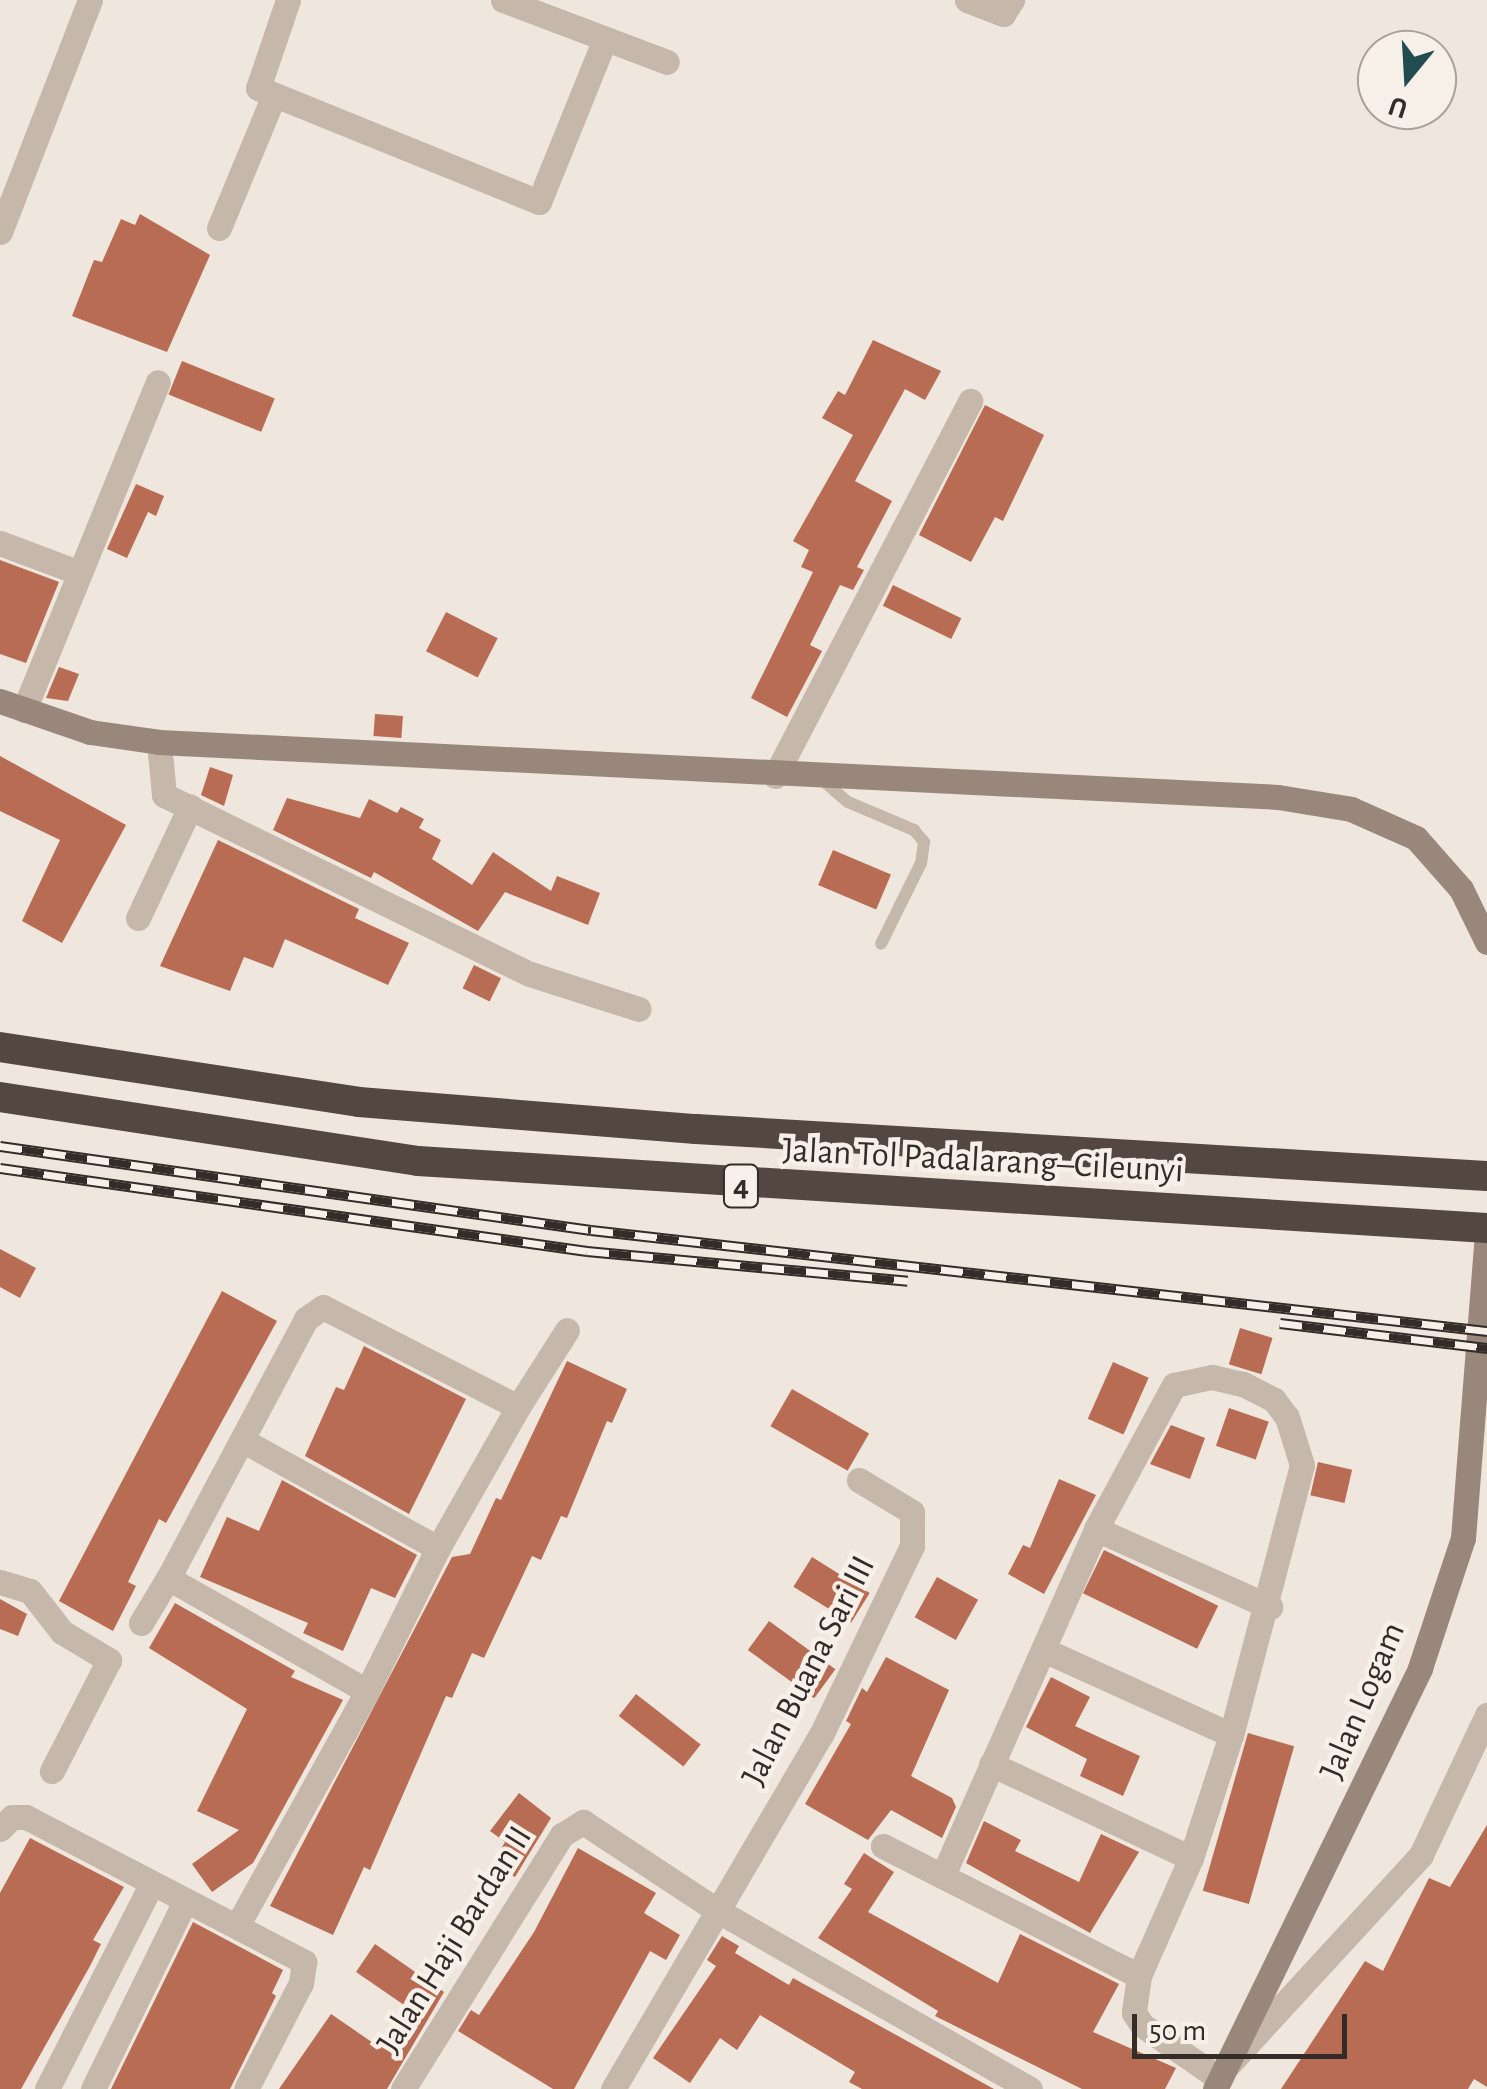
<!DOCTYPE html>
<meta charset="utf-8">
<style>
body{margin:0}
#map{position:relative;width:1487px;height:2089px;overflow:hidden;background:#efe6dd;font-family:"Alegreya Sans",sans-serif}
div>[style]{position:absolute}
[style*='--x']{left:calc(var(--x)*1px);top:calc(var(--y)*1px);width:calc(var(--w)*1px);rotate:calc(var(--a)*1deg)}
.building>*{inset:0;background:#b76c53;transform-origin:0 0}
.lane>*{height:12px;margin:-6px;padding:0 6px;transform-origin:6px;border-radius:6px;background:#c5b7aa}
.street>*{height:25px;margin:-12.5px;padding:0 12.5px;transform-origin:12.5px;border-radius:12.5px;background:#c5b7aa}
.secondary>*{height:25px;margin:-12.5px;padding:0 12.5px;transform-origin:12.5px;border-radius:12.5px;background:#99877c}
.highway>*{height:30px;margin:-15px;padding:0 15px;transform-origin:15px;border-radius:15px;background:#544741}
.rail>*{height:11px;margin-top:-5.5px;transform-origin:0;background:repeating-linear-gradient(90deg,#f7f0e8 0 22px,#342c29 0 44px);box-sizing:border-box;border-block:2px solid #342c29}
span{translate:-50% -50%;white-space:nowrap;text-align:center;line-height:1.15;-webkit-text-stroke:9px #f7f0e8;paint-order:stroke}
.shield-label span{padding:2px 8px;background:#f7f0e8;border:2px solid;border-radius:8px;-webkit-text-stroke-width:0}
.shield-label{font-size:32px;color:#342c29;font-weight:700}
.street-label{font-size:35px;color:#342c29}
.north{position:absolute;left:1357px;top:30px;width:100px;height:100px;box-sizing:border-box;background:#f7f0e8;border:2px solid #a9a29c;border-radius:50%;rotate:198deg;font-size:28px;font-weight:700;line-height:40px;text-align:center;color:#342c29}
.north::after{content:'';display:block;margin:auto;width:35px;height:45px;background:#234c50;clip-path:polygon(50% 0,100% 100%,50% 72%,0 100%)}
.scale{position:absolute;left:1132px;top:2014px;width:215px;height:45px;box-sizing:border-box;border:5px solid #342c29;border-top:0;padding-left:12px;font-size:30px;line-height:35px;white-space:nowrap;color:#342c29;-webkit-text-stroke:8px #f7f0e8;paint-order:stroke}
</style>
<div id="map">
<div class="building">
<div style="clip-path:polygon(140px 214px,210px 255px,167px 352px,72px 316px,94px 260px,102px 262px,121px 219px,135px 225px)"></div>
<div style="clip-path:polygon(873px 340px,941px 371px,925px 400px,905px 389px,855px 481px,892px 501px,857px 567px,864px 570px,853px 590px,840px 585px,810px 645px,822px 651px,787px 717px,751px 698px,813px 572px,801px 567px,809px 550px,793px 541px,853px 435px,822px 418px,838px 391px,845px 395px)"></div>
<div style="left:182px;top:361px;width:100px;height:36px;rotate:22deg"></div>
<div style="clip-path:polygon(985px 405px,1044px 435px,1003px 521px,995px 517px,971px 562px,919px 535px)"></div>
<div style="clip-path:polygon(136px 484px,164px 496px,156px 516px,148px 512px,127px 558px,107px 549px)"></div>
<div style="clip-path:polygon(0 560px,59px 582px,26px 663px,0 654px)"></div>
<div style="left:893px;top:585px;width:76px;height:23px;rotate:26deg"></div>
<div style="left:446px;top:612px;width:58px;height:44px;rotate:27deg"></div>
<div style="clip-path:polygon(59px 667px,79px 674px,68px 701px,46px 698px)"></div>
<div style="left:375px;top:714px;width:28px;height:22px;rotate:4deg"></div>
<div style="clip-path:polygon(0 756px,126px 825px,62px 943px,22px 921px,60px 840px,0 811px)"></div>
<div style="clip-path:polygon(210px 767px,233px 775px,224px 806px,201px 795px)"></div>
<div style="clip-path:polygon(287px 798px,360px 818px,369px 799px,397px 813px,401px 807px,424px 819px,419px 828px,441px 840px,432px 859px,472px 885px,493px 852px,551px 891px,557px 876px,600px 893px,588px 925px,505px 892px,478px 931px,374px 872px,371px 878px,273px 830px)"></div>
<div style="clip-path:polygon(218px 840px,359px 909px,355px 918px,409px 943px,388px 985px,285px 939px,273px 968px,244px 957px,230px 991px,160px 966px)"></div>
<div style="left:833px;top:850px;width:63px;height:38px;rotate:23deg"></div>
<div style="left:474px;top:965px;width:30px;height:26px;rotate:26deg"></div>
<div style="clip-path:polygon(0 1249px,36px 1268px,20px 1298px,0 1287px)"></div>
<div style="clip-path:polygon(222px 1291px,277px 1321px,166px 1523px,159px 1519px,128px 1582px,136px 1586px,113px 1631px,59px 1601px)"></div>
<div style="left:1240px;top:1328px;width:34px;height:38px;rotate:17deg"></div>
<div style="clip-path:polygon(364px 1346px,466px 1399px,409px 1514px,305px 1456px,336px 1387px,344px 1390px)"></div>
<div style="clip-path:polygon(567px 1361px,627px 1389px,612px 1423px,607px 1421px,567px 1518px,561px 1516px,541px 1560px,532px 1556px,484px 1658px,472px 1653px,452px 1698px,446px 1696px,370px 1870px,364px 1867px,333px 1935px,270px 1906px,452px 1557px,470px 1554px,496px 1498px,501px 1500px)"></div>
<div style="left:1113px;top:1362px;width:39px;height:62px;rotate:24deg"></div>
<div style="left:792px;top:1389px;width:89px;height:43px;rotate:30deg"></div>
<div style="left:1229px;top:1408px;width:42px;height:40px;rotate:19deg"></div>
<div style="clip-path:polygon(1171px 1425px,1205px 1438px,1190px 1479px,1150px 1464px)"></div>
<div style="left:1318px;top:1462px;width:35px;height:34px;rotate:13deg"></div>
<div style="clip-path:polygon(1059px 1479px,1096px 1495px,1044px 1594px,1008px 1574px,1023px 1545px,1030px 1548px)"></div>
<div style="clip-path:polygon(282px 1480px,417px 1555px,395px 1598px,371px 1588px,343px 1651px,303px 1633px,308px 1623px,200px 1577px,227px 1517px,259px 1531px)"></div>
<div style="left:1104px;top:1550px;width:127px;height:48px;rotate:26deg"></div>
<div style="left:812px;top:1557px;width:68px;height:35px;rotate:32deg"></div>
<div style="left:937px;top:1577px;width:47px;height:46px;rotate:29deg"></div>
<div style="clip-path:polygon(0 1599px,27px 1614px,18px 1636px,0 1629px)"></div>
<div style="clip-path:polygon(175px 1603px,295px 1671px,291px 1677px,343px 1700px,253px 1863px,212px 1892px,192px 1864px,239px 1830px,197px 1811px,247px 1709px,149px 1648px)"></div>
<div style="left:769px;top:1621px;width:82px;height:36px;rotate:36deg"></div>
<div style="clip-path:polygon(886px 1657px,949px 1690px,911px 1776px,952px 1798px,956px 1807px,942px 1838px,891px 1810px,868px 1840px,805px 1804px,851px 1724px,846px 1721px,862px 1688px,867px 1692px)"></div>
<div style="clip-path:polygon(1051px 1677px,1090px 1697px,1075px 1726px,1140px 1756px,1123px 1796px,1080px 1776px,1087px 1759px,1026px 1727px)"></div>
<div style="left:636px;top:1694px;width:82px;height:28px;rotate:38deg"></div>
<div style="left:1248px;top:1733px;width:48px;height:164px;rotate:16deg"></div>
<div style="clip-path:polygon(519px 1793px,551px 1818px,515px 1877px,492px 1864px,505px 1842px,490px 1831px)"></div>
<div style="clip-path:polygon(984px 1821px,1021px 1840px,1015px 1851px,1079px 1882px,1101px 1834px,1139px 1852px,1090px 1933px,966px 1863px)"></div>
<div style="clip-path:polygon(1487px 1825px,1487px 2087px,1474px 2079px,1468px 2089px,1281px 2089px,1365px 1961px,1383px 1971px,1429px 1878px,1450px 1887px)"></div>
<div style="clip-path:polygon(30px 1838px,124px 1887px,93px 1940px,101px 1944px,90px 1966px,21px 2089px,0 2089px,0 1893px)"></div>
<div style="clip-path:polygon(578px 1848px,656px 1893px,644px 1913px,680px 1935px,666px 1960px,650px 1951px,574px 2089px,553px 2089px,458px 2031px,471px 2010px,479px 2015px,534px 1932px)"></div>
<div style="clip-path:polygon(864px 1853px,894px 1872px,868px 1912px,998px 1983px,1020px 1934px,1119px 1984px,1093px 2032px,1176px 2068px,1165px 2089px,1082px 2089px,935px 2016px,938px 2011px,818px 1938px,852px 1889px,844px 1884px)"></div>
<div style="clip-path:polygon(193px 1922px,283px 1970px,272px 1993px,276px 1996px,230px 2089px,111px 2089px)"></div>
<div style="clip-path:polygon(722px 1936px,739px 1946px,735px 1953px,789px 1985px,793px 1978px,994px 2089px,862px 2089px,849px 2082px,855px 2072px,760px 2015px,737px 2050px,720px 2038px,690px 2083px,653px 2058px,716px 1966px,707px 1960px)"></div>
<div style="clip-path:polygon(375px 1944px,444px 1992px,387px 2089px,279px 2089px,331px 2014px,379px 2047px,407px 2007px,356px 1972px)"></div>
</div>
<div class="lane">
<div style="--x:820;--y:778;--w:37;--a:41"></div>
<div style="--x:848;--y:802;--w:72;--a:23"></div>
<div style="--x:914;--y:830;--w:16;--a:50"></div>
<div style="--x:924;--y:842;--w:21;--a:98"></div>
<div style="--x:921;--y:863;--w:90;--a:116.3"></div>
</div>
<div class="street">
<div style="--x:288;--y:0;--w:93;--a:108.8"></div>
<div style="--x:258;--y:88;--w:303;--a:22.1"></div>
<div style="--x:539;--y:202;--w:176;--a:-68"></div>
<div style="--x:503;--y:0;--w:175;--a:20.7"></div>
<div style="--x:967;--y:0;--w:39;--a:21"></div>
<div style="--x:1003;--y:14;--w:17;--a:-57"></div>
<div style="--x:219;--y:228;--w:144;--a:-67.5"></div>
<div style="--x:0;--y:232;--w:249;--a:-68.8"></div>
<div style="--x:0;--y:543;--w:85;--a:20.6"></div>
<div style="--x:24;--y:710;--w:354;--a:-67.8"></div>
<div style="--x:159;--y:742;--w:53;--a:84.6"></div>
<div style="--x:164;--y:795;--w:407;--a:26.1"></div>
<div style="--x:530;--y:974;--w:114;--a:17.8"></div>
<div style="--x:775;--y:776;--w:423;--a:-62.5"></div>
<div style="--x:138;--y:918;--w:123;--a:-64.9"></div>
<div style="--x:518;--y:1407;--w:91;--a:-57.5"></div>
<div style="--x:242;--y:1440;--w:224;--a:28.9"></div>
<div style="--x:1096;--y:1529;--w:191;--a:24.1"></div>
<div style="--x:0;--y:1582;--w:31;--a:17"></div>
<div style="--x:30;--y:1591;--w:52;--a:52"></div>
<div style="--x:62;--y:1632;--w:55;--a:30.8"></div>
<div style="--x:109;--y:1660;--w:125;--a:117.2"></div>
<div style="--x:141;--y:1623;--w:52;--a:-59"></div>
<div style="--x:1044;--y:1650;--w:205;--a:24.4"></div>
<div style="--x:991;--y:1764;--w:221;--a:25.2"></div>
<div style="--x:0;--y:1829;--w:17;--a:-45"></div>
<div style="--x:12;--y:1817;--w:14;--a:0"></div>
<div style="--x:26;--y:1817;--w:314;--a:27.5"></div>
<div style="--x:304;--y:1962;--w:21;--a:98"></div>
<div style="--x:301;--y:1983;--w:119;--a:117.4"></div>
<div style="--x:883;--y:1846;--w:287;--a:26.9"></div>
<div style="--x:1139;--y:1976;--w:37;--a:98"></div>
<div style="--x:1134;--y:2013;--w:14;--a:56"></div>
<div style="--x:1142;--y:2025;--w:95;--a:34.7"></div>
<div style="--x:943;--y:1875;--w:378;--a:-66.1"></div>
<div style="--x:1096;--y:1529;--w:164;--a:-61.6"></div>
<div style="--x:1174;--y:1385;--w:39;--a:-12"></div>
<div style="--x:1212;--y:1377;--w:32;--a:13"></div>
<div style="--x:1243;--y:1384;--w:35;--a:27"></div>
<div style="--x:1274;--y:1400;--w:21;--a:53"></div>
<div style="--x:1287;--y:1417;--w:50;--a:72.6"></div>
<div style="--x:1302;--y:1465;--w:279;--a:104.7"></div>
<div style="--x:1231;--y:1735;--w:129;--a:108"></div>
<div style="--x:1191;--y:1858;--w:129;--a:113.8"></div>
<div style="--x:237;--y:1926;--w:269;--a:-61"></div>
<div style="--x:367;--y:1691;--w:160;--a:-63.6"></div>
<div style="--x:438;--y:1548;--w:162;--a:-60.4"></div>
<div style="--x:518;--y:1407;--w:219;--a:-152.9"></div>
<div style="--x:323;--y:1307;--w:21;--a:145"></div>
<div style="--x:306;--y:1319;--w:293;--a:118"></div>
<div style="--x:168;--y:1578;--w:229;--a:29.6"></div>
<div style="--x:1228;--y:2065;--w:285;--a:-47.4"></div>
<div style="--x:1421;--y:1855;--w:155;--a:-64.8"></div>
<div style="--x:47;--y:2089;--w:229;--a:-63"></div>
<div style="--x:93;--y:2089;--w:209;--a:-63.9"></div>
<div style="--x:403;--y:2089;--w:300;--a:-58"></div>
<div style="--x:562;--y:1835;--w:25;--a:-32"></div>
<div style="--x:583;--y:1822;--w:162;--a:33.4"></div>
<div style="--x:718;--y:1911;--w:359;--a:29.7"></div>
<div style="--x:613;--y:2089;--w:411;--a:-59.6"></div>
<div style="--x:821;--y:1735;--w:210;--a:-64.3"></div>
<div style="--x:912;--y:1546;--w:34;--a:-90"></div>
<div style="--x:912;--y:1512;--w:62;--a:-148.9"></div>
</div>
<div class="secondary">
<div style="--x:0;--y:701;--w:95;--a:19"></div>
<div style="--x:90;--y:732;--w:70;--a:8.2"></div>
<div style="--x:159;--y:742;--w:1120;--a:2.81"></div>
<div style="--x:1278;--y:797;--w:74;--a:9.3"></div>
<div style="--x:1351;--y:809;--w:71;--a:24"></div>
<div style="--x:1416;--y:838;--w:68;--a:48.6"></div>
<div style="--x:1461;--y:889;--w:59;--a:63.9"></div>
<div style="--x:1215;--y:2089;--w:468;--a:-64"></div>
<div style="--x:1420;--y:1668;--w:137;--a:-71.7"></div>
<div style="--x:1463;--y:1538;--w:303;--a:-85.5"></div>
</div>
<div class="highway">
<div style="--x:0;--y:1047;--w:363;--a:8.7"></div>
<div style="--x:359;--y:1102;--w:338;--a:4.6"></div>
<div style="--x:696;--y:1129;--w:792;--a:3.4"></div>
<div style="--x:0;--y:1097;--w:423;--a:8.7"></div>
<div style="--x:418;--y:1161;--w:1071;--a:3.59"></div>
</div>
<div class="rail">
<div style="--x:0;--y:1146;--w:597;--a:8.09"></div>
<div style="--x:591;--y:1230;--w:902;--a:6.43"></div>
<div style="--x:0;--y:1168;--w:593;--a:8.05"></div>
<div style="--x:587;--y:1251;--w:322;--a:5.3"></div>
<div style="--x:1280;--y:1323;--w:209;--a:6.9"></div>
</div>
<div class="shield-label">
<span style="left:741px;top:1186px">4</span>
</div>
<div class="street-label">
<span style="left:983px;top:1161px;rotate:3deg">Jalan Tol Padalarang–Cileunyi</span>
<span style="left:809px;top:1671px;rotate:-63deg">Jalan Buana Sari III</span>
<span style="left:1363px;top:1701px;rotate:-67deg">Jalan Logam</span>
<span style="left:455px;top:1940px;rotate:-58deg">Jalan Haji Bardan II</span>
</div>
<div class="north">U</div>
<div class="scale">50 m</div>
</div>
